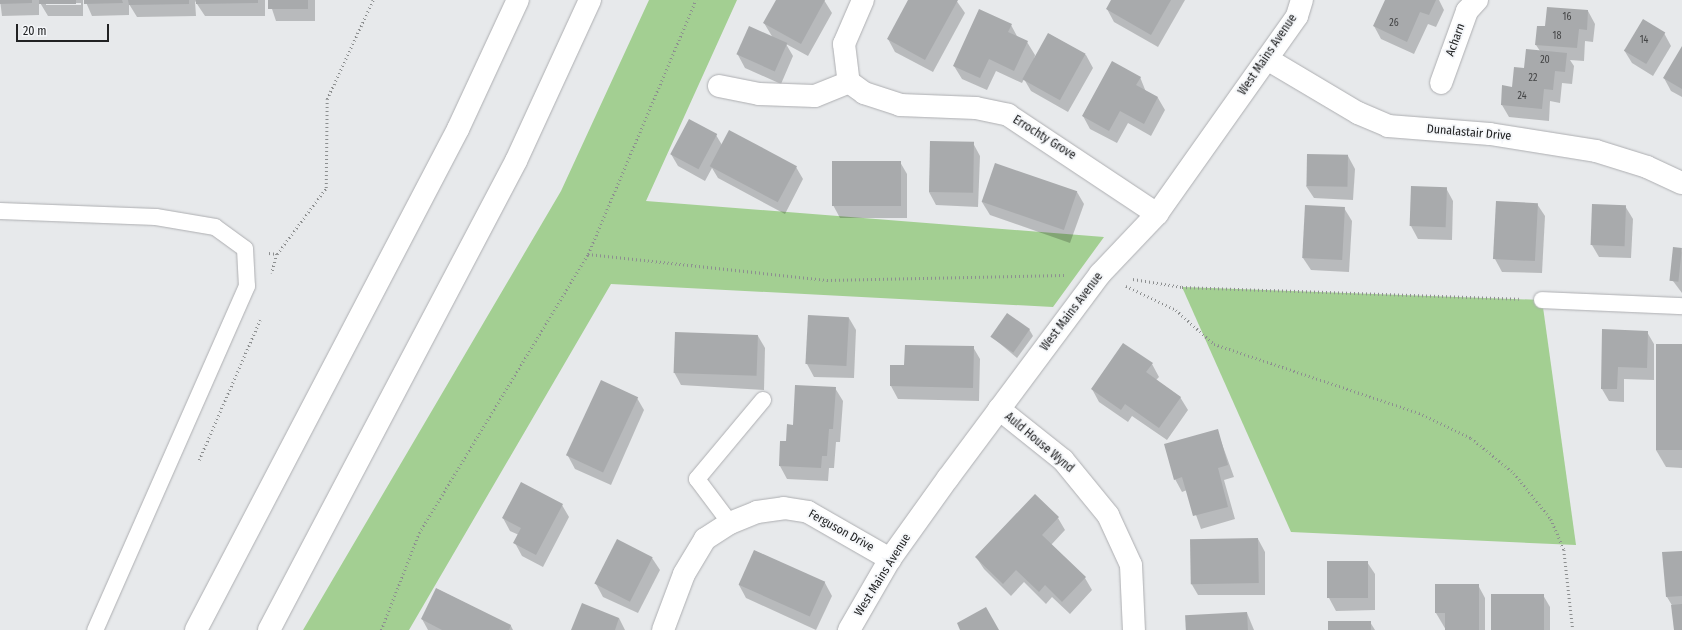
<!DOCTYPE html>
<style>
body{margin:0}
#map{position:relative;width:1682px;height:630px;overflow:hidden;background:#e7e9eb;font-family:"Fira Sans Condensed",sans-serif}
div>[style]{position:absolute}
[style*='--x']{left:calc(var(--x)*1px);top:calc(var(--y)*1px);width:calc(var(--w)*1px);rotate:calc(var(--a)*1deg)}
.green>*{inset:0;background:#a3cf92}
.shadow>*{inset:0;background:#0003}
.building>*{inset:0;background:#a8aaac;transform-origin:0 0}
.path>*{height:2.5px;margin-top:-1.25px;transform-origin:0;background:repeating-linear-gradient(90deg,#8d8f90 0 1px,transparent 0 4px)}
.roads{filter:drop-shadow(0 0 1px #adaeb1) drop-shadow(0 0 1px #adaeb1)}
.service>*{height:16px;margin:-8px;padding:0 8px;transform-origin:8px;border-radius:8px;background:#fff}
.minor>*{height:22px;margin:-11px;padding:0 11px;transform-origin:11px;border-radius:11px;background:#fff}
.tertiary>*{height:22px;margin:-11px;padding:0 11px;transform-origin:11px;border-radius:11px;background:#fff}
.trunk>*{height:22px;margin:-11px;padding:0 11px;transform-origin:11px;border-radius:11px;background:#fff}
span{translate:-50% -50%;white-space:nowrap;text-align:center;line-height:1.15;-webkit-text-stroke:3.5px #f4f6f9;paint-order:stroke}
.number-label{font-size:10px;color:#434445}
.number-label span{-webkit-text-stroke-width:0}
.street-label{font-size:12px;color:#212223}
.scale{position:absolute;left:16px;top:24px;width:93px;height:18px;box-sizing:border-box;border:2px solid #212223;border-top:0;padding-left:5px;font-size:12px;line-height:14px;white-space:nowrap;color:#212223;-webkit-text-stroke:3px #f4f6f9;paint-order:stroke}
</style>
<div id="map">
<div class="green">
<div style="clip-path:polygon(649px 0,737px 0,646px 201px,1104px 237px,1053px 307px,611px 284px,409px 630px,303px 630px,561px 191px)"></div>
<div style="clip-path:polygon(1182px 287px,1542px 300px,1576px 545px,1291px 532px)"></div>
</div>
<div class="shadow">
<div style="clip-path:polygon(evenodd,0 0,83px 0,83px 16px,48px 16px,39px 1px,39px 15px,2px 16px,0 0,46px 3px,81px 3px,81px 5px,46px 5px,46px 3px)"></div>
<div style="clip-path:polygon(85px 0,265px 0,265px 16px,205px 16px,195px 1px,196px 16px,137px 17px,129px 4px,129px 15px,92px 16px)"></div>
<div style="clip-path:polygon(269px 0,315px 0,315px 21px,276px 21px)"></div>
<div style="clip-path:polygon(777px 0,824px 0,832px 13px,808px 56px,786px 44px,793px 56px,781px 84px,745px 68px,738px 55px,773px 38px,764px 23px)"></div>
<div style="clip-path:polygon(910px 0,956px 0,965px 13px,933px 72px,895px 52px,888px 39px)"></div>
<div style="clip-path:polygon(1112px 0,1185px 0,1158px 47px,1114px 22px,1107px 9px)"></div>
<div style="clip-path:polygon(1386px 0,1439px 0,1444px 10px,1436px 27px,1428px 24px,1414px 54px,1381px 39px,1374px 26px)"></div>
<div style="clip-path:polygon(1588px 11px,1595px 24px,1593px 42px,1585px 41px,1584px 61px,1570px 60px,1574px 66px,1572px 84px,1562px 83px,1560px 103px,1550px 101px,1549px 121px,1509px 117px,1502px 105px,1540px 51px,1536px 45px,1546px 27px)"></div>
<div style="clip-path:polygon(1011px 25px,1018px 38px,1027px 42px,1035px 55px,1034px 61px,1049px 34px,1086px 55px,1093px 68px,1068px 112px,1031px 91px,1024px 79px,1022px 83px,996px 71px,987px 90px,962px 79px,954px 66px)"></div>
<div style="clip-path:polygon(1664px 33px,1671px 46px,1653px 76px,1632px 63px,1624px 50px)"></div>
<div style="clip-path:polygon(1682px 48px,1682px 97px,1671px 91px,1664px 78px)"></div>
<div style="clip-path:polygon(1140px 77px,1146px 92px,1158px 98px,1165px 110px,1151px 136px,1128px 123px,1117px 143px,1090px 129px,1083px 116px)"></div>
<div style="clip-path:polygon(716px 135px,722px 145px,796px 167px,803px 179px,785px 214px,718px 178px,712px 168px,705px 181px,678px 166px,671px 154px)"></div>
<div style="clip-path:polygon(931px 142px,973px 143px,980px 156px,978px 207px,936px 205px,929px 192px)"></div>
<div style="clip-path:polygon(1348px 156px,1355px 169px,1353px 200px,1314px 198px,1306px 186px)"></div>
<div style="clip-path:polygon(900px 162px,907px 174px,907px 218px,840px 218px,833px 205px)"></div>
<div style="clip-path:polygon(1446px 188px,1453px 201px,1452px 240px,1418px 239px,1411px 226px)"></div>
<div style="clip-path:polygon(1077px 192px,1084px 204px,1070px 243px,990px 215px,982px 202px)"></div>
<div style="clip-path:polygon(1537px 204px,1545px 216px,1542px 273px,1502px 272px,1495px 259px)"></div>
<div style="clip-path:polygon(1625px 206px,1633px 219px,1631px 258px,1599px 257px,1592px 245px)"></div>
<div style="clip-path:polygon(1344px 208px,1352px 221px,1349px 272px,1311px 270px,1303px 258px)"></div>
<div style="clip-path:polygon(1682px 249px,1682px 293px,1673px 281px)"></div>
<div style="clip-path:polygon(849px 318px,856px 330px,854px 378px,814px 377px,807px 364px)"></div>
<div style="clip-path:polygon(1029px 329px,1033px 336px,1017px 358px,991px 336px)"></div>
<div style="clip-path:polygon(1603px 330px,1647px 332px,1654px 344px,1654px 380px,1624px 379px,1624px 402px,1609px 401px,1602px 389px)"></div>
<div style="clip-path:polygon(758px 336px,765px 348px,764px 390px,681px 385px,674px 372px)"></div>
<div style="clip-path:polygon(1682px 345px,1682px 468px,1666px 467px,1656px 450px)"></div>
<div style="clip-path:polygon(973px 347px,980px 359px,979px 401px,898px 399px,891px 386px,891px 366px,905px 366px)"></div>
<div style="clip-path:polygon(1152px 364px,1159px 377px,1156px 380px,1180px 397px,1188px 410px,1167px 440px,1132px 416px,1128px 422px,1099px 402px,1092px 389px)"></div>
<div style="clip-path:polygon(835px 388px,843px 401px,840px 442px,836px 442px,834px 468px,829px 468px,828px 481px,787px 479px,780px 466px,794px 426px)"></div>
<div style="clip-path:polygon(637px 398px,644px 410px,611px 485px,575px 469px,568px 456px)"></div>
<div style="clip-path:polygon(1217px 430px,1234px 477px,1224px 480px,1235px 519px,1201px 529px,1187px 490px,1182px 492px,1175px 479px)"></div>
<div style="clip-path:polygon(562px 505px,569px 517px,543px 567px,522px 556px,515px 543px,519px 535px,510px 531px,503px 518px)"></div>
<div style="clip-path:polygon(1058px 518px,1065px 530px,1051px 545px,1085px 578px,1092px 590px,1070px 614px,1052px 597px,1046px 604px,1024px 582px,1011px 596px,984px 569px,976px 557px)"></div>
<div style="clip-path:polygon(1258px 539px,1265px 552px,1265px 595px,1198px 595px,1191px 583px)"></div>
<div style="clip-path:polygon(755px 551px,825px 583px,832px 596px,816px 630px,746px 598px,739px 585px)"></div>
<div style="clip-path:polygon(1682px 552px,1682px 630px,1675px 630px,1673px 607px,1667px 597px)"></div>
<div style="clip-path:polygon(652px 558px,660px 570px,638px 613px,603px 597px,596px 584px)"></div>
<div style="clip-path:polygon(1328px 562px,1367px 562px,1375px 574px,1375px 610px,1336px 611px,1329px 598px)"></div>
<div style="clip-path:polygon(1478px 585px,1485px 598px,1485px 630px,1446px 630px,1436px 613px)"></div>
<div style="clip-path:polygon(437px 589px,511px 626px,513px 630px,428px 630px,422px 619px)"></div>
<div style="clip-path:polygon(1543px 595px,1550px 607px,1550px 630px,1493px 630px)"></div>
<div style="clip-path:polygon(1247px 613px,1254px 630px,1186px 630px)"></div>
<div style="clip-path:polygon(619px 618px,625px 630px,572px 630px)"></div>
<div style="clip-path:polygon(1370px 622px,1375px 630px,1329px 630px)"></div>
</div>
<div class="building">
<div style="clip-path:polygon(0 0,32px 0,32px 3px,0 4px)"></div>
<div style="left:39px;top:0;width:37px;height:4px"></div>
<div style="clip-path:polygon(84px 0,122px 0,123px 3px,84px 4px)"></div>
<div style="clip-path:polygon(128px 0,189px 0,189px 4px,129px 5px)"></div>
<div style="clip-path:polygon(196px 0,258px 0,258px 3px,196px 4px)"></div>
<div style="left:268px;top:0;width:40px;height:9px"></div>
<div style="clip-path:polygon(776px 0,825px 0,801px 44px,763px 23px)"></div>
<div style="clip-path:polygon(908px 0,958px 0,925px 60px,887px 39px)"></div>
<div style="clip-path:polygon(1111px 0,1171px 0,1151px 35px,1106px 9px)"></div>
<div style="clip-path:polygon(1385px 0,1436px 0,1429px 15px,1420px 12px,1407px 42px,1373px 26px)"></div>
<div style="clip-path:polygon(1547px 7px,1588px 10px,1587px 30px,1579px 29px,1577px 48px,1535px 45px,1537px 26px,1545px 26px)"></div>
<div style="clip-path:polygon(979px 9px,1012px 24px,1008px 32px,1028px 41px,1014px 71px,989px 59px,980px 78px,953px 66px)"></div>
<div style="left:1643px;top:19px;width:26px;height:37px;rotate:31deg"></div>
<div style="left:749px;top:26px;width:42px;height:31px;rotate:24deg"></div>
<div style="left:1048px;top:33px;width:43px;height:53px;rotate:29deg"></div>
<div style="clip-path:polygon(1682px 46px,1682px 89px,1663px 78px)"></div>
<div style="clip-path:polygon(1526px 49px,1567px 53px,1565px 72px,1555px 71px,1553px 90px,1544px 89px,1542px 109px,1501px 105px,1502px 85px,1512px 87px,1514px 67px,1524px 68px)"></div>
<div style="clip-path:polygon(1112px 61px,1141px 77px,1136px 85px,1158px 97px,1144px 124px,1120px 111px,1109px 131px,1082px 116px)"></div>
<div style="left:689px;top:119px;width:32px;height:40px;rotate:28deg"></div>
<div style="left:729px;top:130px;width:77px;height:41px;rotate:28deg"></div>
<div style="left:930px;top:141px;width:44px;height:51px;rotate:1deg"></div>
<div style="left:1307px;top:154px;width:41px;height:32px;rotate:1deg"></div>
<div style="left:832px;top:161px;width:69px;height:45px"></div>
<div style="left:995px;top:163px;width:87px;height:41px;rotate:19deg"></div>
<div style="left:1411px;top:186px;width:36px;height:40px;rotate:2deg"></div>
<div style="left:1496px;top:201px;width:42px;height:58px;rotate:3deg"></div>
<div style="left:1592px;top:204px;width:34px;height:41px;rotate:2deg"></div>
<div style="left:1305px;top:205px;width:40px;height:53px;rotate:3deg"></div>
<div style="left:1673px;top:247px;width:9px;height:34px;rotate:6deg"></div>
<div style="left:1007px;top:313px;width:28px;height:29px;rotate:35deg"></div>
<div style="left:808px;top:315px;width:41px;height:49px;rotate:3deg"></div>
<div style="clip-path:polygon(1602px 329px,1648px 331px,1647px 368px,1618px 367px,1617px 389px,1601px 389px)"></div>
<div style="left:675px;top:332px;width:83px;height:41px;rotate:2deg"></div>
<div style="clip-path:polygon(1123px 343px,1153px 363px,1146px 372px,1181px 397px,1159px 428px,1125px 404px,1121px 410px,1091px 389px)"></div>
<div style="left:1656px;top:344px;width:26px;height:106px"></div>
<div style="clip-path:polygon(905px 345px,974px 346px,973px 388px,890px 386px,890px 365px,904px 365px)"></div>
<div style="left:601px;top:380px;width:41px;height:83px;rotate:25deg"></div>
<div style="clip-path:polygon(795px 385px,836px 387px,833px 429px,829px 429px,827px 456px,822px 456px,821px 468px,779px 466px,780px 441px,786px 441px,787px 424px,793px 425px)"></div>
<div style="clip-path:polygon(1218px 429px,1228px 465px,1218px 468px,1228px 507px,1193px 516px,1182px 477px,1174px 480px,1164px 444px)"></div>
<div style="clip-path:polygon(521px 482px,563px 504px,536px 555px,513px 543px,521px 528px,502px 518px)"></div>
<div style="clip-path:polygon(1035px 494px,1059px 517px,1042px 535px,1086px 577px,1062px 602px,1045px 585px,1039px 592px,1016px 570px,1003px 584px,975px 557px)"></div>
<div style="left:1258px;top:538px;width:45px;height:68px;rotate:89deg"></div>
<div style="left:617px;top:539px;width:40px;height:50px;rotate:27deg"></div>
<div style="left:754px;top:550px;width:78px;height:38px;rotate:24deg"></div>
<div style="clip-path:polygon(1682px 551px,1682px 596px,1666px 597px,1662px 552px)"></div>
<div style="left:1327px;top:561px;width:41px;height:37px"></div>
<div style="clip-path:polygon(1435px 584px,1479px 584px,1479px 630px,1445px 630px,1445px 613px,1435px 613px)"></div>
<div style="clip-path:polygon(436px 588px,511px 625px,509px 630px,442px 630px,421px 619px)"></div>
<div style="left:1544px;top:594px;width:36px;height:53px;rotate:90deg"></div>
<div style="clip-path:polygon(582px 603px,619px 618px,615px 630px,571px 630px)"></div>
<div style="clip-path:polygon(1682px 604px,1682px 630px,1674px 630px,1671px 605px)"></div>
<div style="clip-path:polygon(986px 607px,999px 630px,960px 630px,957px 623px)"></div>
<div style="left:1247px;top:612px;width:18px;height:62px;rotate:87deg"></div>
<div style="left:1328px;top:621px;width:43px;height:9px"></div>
</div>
<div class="path">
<div style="--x:269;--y:253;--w:8;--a:7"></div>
<div style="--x:277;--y:254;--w:20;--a:105"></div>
<div style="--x:277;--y:254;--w:82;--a:-53.4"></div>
<div style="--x:326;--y:188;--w:89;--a:-89.4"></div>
<div style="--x:327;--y:99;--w:109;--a:-65.1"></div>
<div style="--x:588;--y:254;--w:240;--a:6.2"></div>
<div style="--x:827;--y:280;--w:237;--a:-1.2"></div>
<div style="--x:1133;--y:279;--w:50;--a:9.3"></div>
<div style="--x:1182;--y:287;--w:337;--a:2"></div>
<div style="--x:1126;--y:286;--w:55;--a:25.6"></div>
<div style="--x:1176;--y:310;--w:51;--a:41.8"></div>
<div style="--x:1214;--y:344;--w:216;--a:18.6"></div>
<div style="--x:1419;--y:413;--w:58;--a:25.7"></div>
<div style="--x:1471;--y:438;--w:55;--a:39.1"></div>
<div style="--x:1514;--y:473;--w:59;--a:51.2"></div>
<div style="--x:1551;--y:519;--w:34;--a:67"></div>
<div style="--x:1564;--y:550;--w:81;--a:83.6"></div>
<div style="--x:199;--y:460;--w:153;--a:-66.5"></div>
<div style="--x:381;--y:630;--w:104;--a:-68.6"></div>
<div style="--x:419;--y:533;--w:326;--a:-58.8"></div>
<div style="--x:588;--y:254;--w:276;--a:-67"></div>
</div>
<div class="roads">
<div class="service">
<div style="--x:0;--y:211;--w:156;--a:2.2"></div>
<div style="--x:156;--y:217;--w:60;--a:9.6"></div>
<div style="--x:215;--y:227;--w:37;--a:36"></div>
<div style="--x:245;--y:249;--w:37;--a:87"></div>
<div style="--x:247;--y:286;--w:376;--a:113.8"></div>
<div style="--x:1542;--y:300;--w:140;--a:2.5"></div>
<div style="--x:730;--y:523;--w:55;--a:-126.9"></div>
<div style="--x:697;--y:479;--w:103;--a:-50.1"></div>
</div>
<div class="minor">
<div style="--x:863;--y:0;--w:48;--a:113.4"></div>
<div style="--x:844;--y:44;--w:38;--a:83"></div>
<div style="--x:849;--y:82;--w:19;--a:36"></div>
<div style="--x:864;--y:93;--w:38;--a:18"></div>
<div style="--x:900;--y:105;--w:76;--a:2.3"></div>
<div style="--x:976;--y:108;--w:33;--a:12"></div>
<div style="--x:1008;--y:115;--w:179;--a:33.6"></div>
<div style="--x:1441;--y:83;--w:77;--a:-70.1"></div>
<div style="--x:1467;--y:11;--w:15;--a:-48"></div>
<div style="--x:719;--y:86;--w:41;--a:11.3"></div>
<div style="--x:759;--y:94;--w:56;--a:2"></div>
<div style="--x:815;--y:96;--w:37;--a:-22"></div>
<div style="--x:999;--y:409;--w:82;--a:38.6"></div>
<div style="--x:1063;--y:460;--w:71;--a:50.7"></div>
<div style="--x:1108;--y:515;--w:55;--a:65.3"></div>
<div style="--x:1131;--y:565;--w:65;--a:87.4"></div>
<div style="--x:663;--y:630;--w:60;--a:-69.4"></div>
<div style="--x:684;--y:574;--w:41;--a:-59"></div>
<div style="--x:705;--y:539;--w:30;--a:-33"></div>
<div style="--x:730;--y:523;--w:29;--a:-22"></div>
<div style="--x:757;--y:512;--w:27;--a:-8"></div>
<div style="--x:784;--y:508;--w:24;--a:9"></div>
<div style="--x:808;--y:512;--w:95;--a:29.8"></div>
</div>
<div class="tertiary">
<div style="--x:1267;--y:59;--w:106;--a:30.7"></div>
<div style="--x:1358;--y:113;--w:33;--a:23"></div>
<div style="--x:1388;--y:126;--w:102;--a:4.5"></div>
<div style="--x:1490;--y:134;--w:107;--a:9.1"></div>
<div style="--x:1596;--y:151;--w:53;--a:17.4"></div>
<div style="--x:1647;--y:167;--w:38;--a:25"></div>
<div style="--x:849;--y:630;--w:82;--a:-60"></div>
<div style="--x:890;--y:559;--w:100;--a:-54.4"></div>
<div style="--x:948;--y:478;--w:254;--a:-53.3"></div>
<div style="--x:1100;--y:274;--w:83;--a:-46.5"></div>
<div style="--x:1157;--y:214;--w:242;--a:-54.7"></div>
<div style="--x:1297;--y:16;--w:17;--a:-73"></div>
</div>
<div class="trunk">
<div style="--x:196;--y:630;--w:565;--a:-62.39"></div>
<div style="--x:458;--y:129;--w:142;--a:-65.1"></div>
<div style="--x:269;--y:630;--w:530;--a:-62.23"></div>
<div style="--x:516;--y:161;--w:177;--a:-65.3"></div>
</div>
</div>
<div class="number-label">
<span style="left:1567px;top:18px">16</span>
<span style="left:1394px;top:24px">26</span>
<span style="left:1557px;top:37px">18</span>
<span style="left:1644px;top:41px">14</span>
<span style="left:1545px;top:61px">20</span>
<span style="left:1533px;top:79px">22</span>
<span style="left:1522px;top:97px">24</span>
</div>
<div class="street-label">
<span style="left:1456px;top:40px;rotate:-70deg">Acharn</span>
<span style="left:1268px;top:55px;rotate:-56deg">West Mains Avenue</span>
<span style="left:1469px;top:133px;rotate:5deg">Dunalastair Drive</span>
<span style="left:1044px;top:138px;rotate:32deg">Errochty Grove</span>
<span style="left:1072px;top:312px;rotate:-53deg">West Mains Avenue</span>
<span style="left:1039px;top:443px;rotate:40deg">Auld House Wynd</span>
<span style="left:841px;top:531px;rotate:29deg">Ferguson Drive</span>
<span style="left:883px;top:575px;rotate:-58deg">West Mains Avenue</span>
</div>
<div class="scale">20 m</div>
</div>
